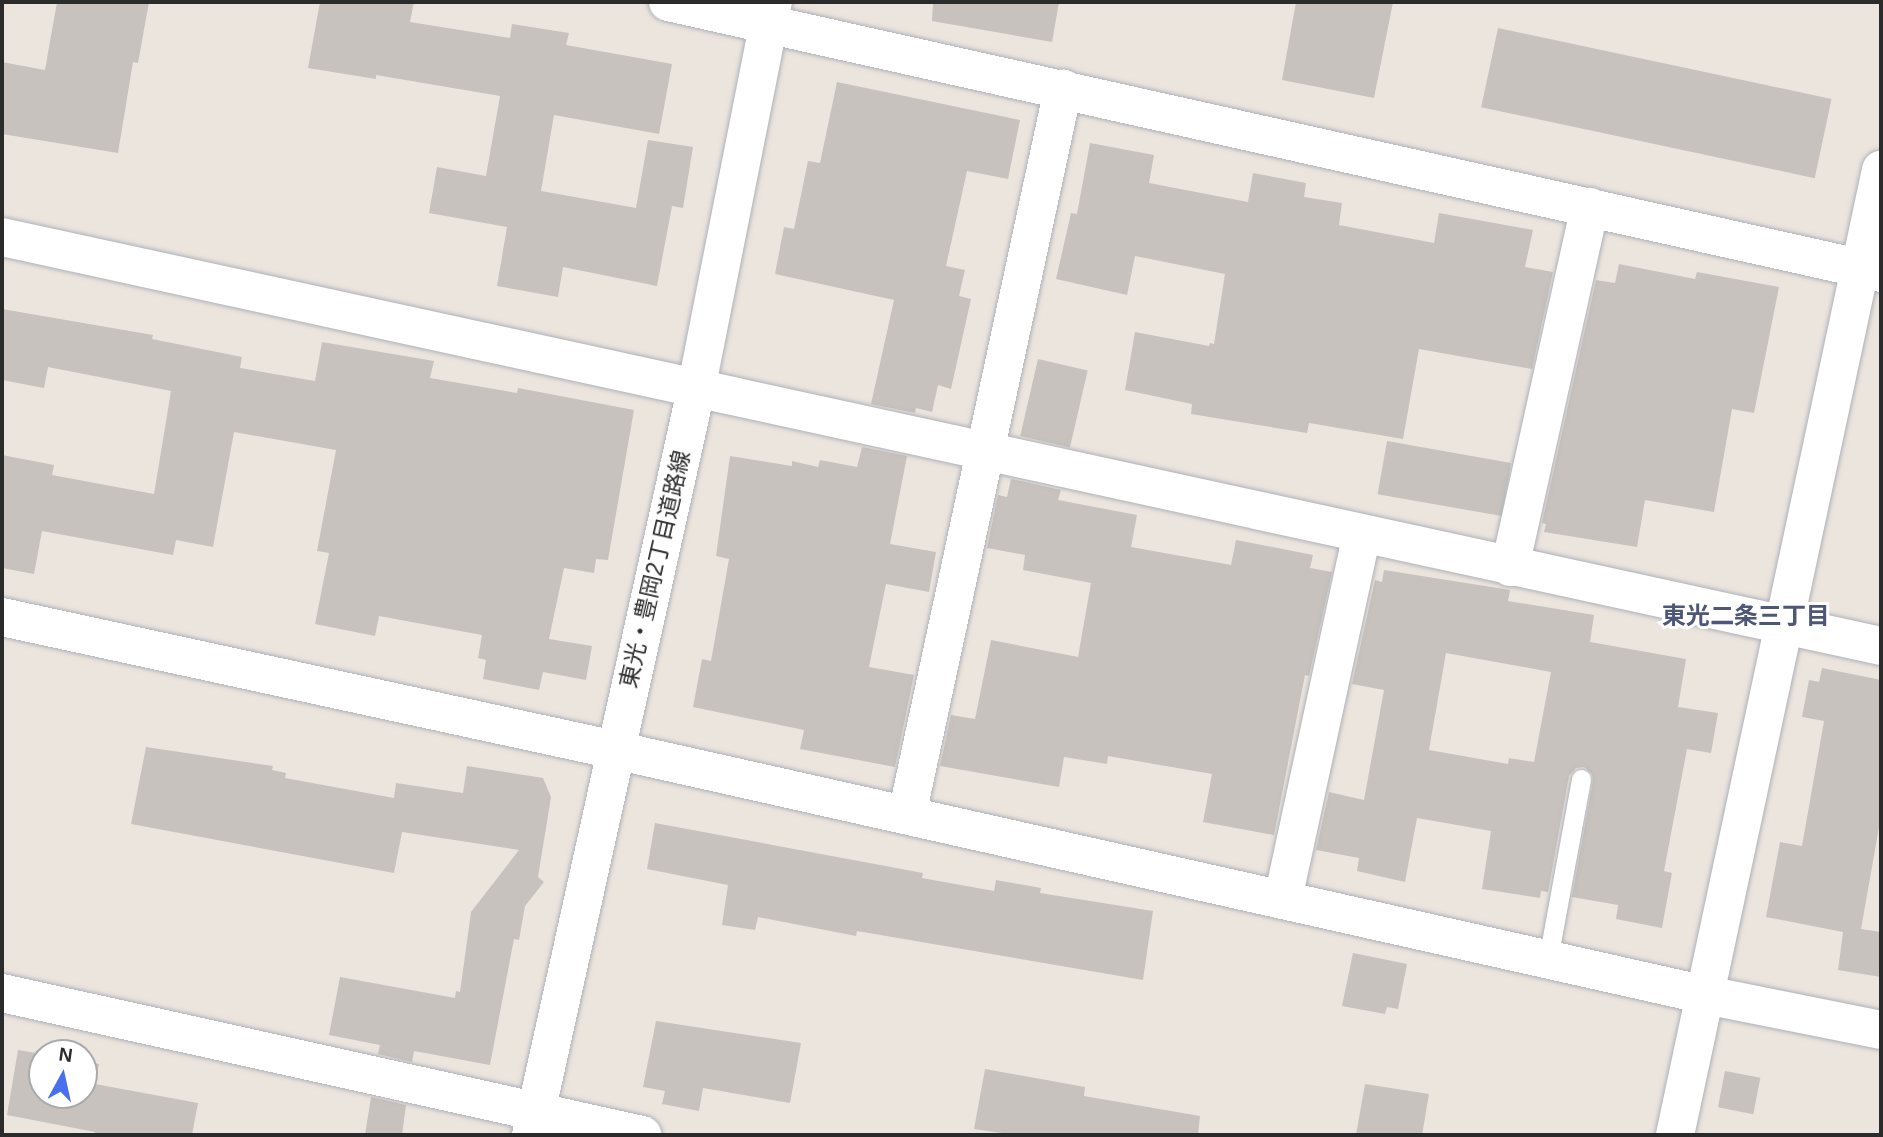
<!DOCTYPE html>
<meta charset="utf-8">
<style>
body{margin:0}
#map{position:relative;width:1883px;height:1137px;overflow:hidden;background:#ece5de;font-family:Helvetica,"Noto Sans JP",sans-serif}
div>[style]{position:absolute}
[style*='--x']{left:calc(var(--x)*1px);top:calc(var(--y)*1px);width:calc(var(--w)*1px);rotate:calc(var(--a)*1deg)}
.building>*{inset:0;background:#c7c2bd;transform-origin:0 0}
.roads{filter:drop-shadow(0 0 2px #aeb1ba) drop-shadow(0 0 2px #aeb1ba)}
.service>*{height:19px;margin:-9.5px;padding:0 9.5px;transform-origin:9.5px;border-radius:9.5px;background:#fff}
.minor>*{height:38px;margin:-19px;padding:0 19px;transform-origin:19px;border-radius:19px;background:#fff}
.tertiary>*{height:38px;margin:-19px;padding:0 19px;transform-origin:19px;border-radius:19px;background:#fff}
span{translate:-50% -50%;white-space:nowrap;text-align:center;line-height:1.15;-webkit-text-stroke:6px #fff;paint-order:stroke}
.street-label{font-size:23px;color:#2b2b2b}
.neighbourhood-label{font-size:24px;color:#4e5778;font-weight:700}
.frame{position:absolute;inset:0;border:4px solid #2b2b2b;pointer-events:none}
.north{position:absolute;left:28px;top:1039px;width:70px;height:70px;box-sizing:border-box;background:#fff;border:2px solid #aaa;border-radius:50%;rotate:8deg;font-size:19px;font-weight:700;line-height:28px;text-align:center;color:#2b2b2b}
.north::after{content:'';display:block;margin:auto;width:24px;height:32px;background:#486fee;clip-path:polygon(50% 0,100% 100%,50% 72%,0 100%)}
</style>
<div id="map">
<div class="building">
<div style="clip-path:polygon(57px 2px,149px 2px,138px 63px,133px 62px,118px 153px,2px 134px,2px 62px,45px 70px)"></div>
<div style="clip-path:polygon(320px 2px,414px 2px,410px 22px,510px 38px,512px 24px,569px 33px,566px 45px,672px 64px,659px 134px,554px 115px,541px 191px,636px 208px,648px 140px,693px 147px,683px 208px,672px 206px,657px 286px,563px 267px,558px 297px,497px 286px,507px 227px,429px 213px,437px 167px,486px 176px,500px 96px,376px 75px,376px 79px,308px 68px)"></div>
<div style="clip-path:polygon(933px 2px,1059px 2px,1052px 42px,932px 21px)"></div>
<div style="clip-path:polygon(1296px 2px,1393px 2px,1374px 98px,1282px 80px)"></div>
<div style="left:1498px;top:28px;width:341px;height:81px;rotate:12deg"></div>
<div style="clip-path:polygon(837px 82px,1020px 120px,1008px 179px,967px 171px,946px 266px,965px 270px,959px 296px,971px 299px,951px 389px,938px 385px,932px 412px,916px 408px,915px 413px,871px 404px,894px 300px,775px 274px,784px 227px,794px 229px,808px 161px,820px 163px)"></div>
<div style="clip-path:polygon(1090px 143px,1154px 155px,1149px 183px,1248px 202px,1253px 173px,1306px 183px,1304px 197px,1342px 203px,1339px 225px,1434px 243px,1439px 213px,1533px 230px,1525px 267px,1553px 272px,1532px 369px,1419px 349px,1403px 439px,1309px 423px,1307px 433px,1191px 414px,1192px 404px,1125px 390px,1135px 332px,1209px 346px,1210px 343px,1214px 344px,1225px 274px,1135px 256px,1127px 295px,1056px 279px,1071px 213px,1077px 214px)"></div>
<div style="clip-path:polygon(1619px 264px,1695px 279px,1697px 272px,1779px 287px,1754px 413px,1732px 409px,1714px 512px,1645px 500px,1637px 547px,1544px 532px,1546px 524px,1542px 523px,1596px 280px,1615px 283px)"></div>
<div style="clip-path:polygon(2px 309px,153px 335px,152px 339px,242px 357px,240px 368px,315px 381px,322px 342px,434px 361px,430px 378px,517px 393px,518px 388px,634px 410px,608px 560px,596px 559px,594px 573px,564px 568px,549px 639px,592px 646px,586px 680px,543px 672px,539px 690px,483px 679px,486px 660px,478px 658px,482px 635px,379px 616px,375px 636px,315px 624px,329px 553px,317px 551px,336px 450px,234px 432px,213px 547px,176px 540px,173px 555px,42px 531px,34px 574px,2px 568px,2px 455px,54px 465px,52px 475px,154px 494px,171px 391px,48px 367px,44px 388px,2px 380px)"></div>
<div style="left:1038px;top:359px;width:51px;height:79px;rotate:13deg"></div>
<div style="left:1387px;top:441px;width:126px;height:54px;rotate:10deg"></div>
<div style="clip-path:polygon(862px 447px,907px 456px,890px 544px,936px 552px,929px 592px,886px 584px,869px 667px,914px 675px,895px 767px,800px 749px,804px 730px,693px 707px,702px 659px,711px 661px,729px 559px,716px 556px,730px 456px,792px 466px,792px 461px,818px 467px,820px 460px,857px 467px)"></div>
<div style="clip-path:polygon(1011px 479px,1061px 490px,1058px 500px,1137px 515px,1131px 547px,1231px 565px,1236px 540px,1313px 555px,1310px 568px,1332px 572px,1309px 676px,1305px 675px,1274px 835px,1203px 822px,1212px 774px,1108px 756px,1107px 764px,1064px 757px,1059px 787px,940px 766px,951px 715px,975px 719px,991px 640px,1078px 657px,1091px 583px,1023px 570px,1025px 555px,987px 548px,998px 495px,1007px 497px)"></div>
<div style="clip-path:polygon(evenodd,1384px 570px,1510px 590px,1508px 601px,1594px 615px,1590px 642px,1686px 659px,1678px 707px,1718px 713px,1711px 753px,1687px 749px,1664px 871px,1672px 873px,1662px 928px,1616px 919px,1618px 905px,1572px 897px,1593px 781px,1592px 774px,1584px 767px,1576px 768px,1569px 776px,1548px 892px,1541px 891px,1540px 898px,1482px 889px,1491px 831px,1417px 818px,1405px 882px,1357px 871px,1359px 858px,1316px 850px,1329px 792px,1364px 800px,1384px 690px,1352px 684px,1375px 580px,1382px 582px,1384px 570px,1446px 653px,1551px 672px,1534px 762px,1509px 758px,1508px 764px,1429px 750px,1446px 653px)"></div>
<div style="clip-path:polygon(1822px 668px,1881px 680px,1881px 816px,1861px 929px,1881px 932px,1881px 977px,1838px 970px,1843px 932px,1766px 917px,1780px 842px,1802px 846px,1824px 721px,1802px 717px,1809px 680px,1819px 682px)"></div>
<div style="clip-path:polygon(146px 747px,273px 766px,272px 770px,286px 773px,285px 778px,394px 798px,396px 783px,463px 793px,467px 766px,543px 778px,551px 797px,538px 877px,544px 882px,525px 906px,519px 940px,514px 939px,490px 1065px,414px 1051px,412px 1062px,378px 1054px,380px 1045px,329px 1035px,340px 977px,455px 998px,456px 991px,460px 992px,471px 912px,519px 850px,402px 832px,394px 873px,131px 824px)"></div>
<div style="clip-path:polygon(655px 823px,923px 873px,922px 878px,994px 891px,996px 880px,1041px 888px,1040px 893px,1153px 911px,1143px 980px,857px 931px,856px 936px,758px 917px,755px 930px,722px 925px,728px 885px,647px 869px)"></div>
<div style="clip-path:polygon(1353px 953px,1407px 964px,1398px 1009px,1387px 1007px,1385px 1014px,1342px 1006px)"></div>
<div style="clip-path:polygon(656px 1021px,801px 1043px,790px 1103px,703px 1088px,699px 1111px,662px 1104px,665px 1091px,643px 1087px)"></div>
<div style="clip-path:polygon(18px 1050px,42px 1054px,42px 1095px,84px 1095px,84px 1061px,99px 1064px,95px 1084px,198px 1103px,192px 1135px,94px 1135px,95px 1132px,7px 1115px)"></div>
<div style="clip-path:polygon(985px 1069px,1085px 1087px,1084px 1096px,1200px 1116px,1198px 1135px,1016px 1135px,974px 1129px)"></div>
<div style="left:1725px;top:1071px;width:36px;height:37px;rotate:11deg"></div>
<div style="clip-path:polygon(1365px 1084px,1429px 1094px,1422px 1135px,1356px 1135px)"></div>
<div style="clip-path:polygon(371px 1097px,406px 1105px,402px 1135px,365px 1135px)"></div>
</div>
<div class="roads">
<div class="service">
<div style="--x:1548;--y:959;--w:183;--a:-79.6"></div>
</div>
<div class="minor">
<div style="--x:668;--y:2;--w:1243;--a:12.59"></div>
<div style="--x:2;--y:237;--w:1923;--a:12.28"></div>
<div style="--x:1510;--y:567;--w:369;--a:-77.5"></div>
<div style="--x:2;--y:617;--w:627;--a:12.24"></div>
<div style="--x:615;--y:750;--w:1118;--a:12.66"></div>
<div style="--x:1706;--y:995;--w:178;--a:11.3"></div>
<div style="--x:907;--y:815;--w:743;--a:-77.87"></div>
<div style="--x:1283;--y:899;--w:372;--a:-77.8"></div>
<div style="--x:2;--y:993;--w:656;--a:12.51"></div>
<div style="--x:1675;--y:1135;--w:987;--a:-77.95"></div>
</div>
<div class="tertiary">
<div style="--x:531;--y:1135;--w:763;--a:-77.51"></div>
<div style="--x:696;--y:390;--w:396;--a:-78.8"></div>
</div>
</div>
<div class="street-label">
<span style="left:655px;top:569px;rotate:-77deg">東光・豊岡2丁目道路線</span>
</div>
<div class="neighbourhood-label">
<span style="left:1746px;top:616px">東光二条三丁目</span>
</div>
<div class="frame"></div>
<div class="north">N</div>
</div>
